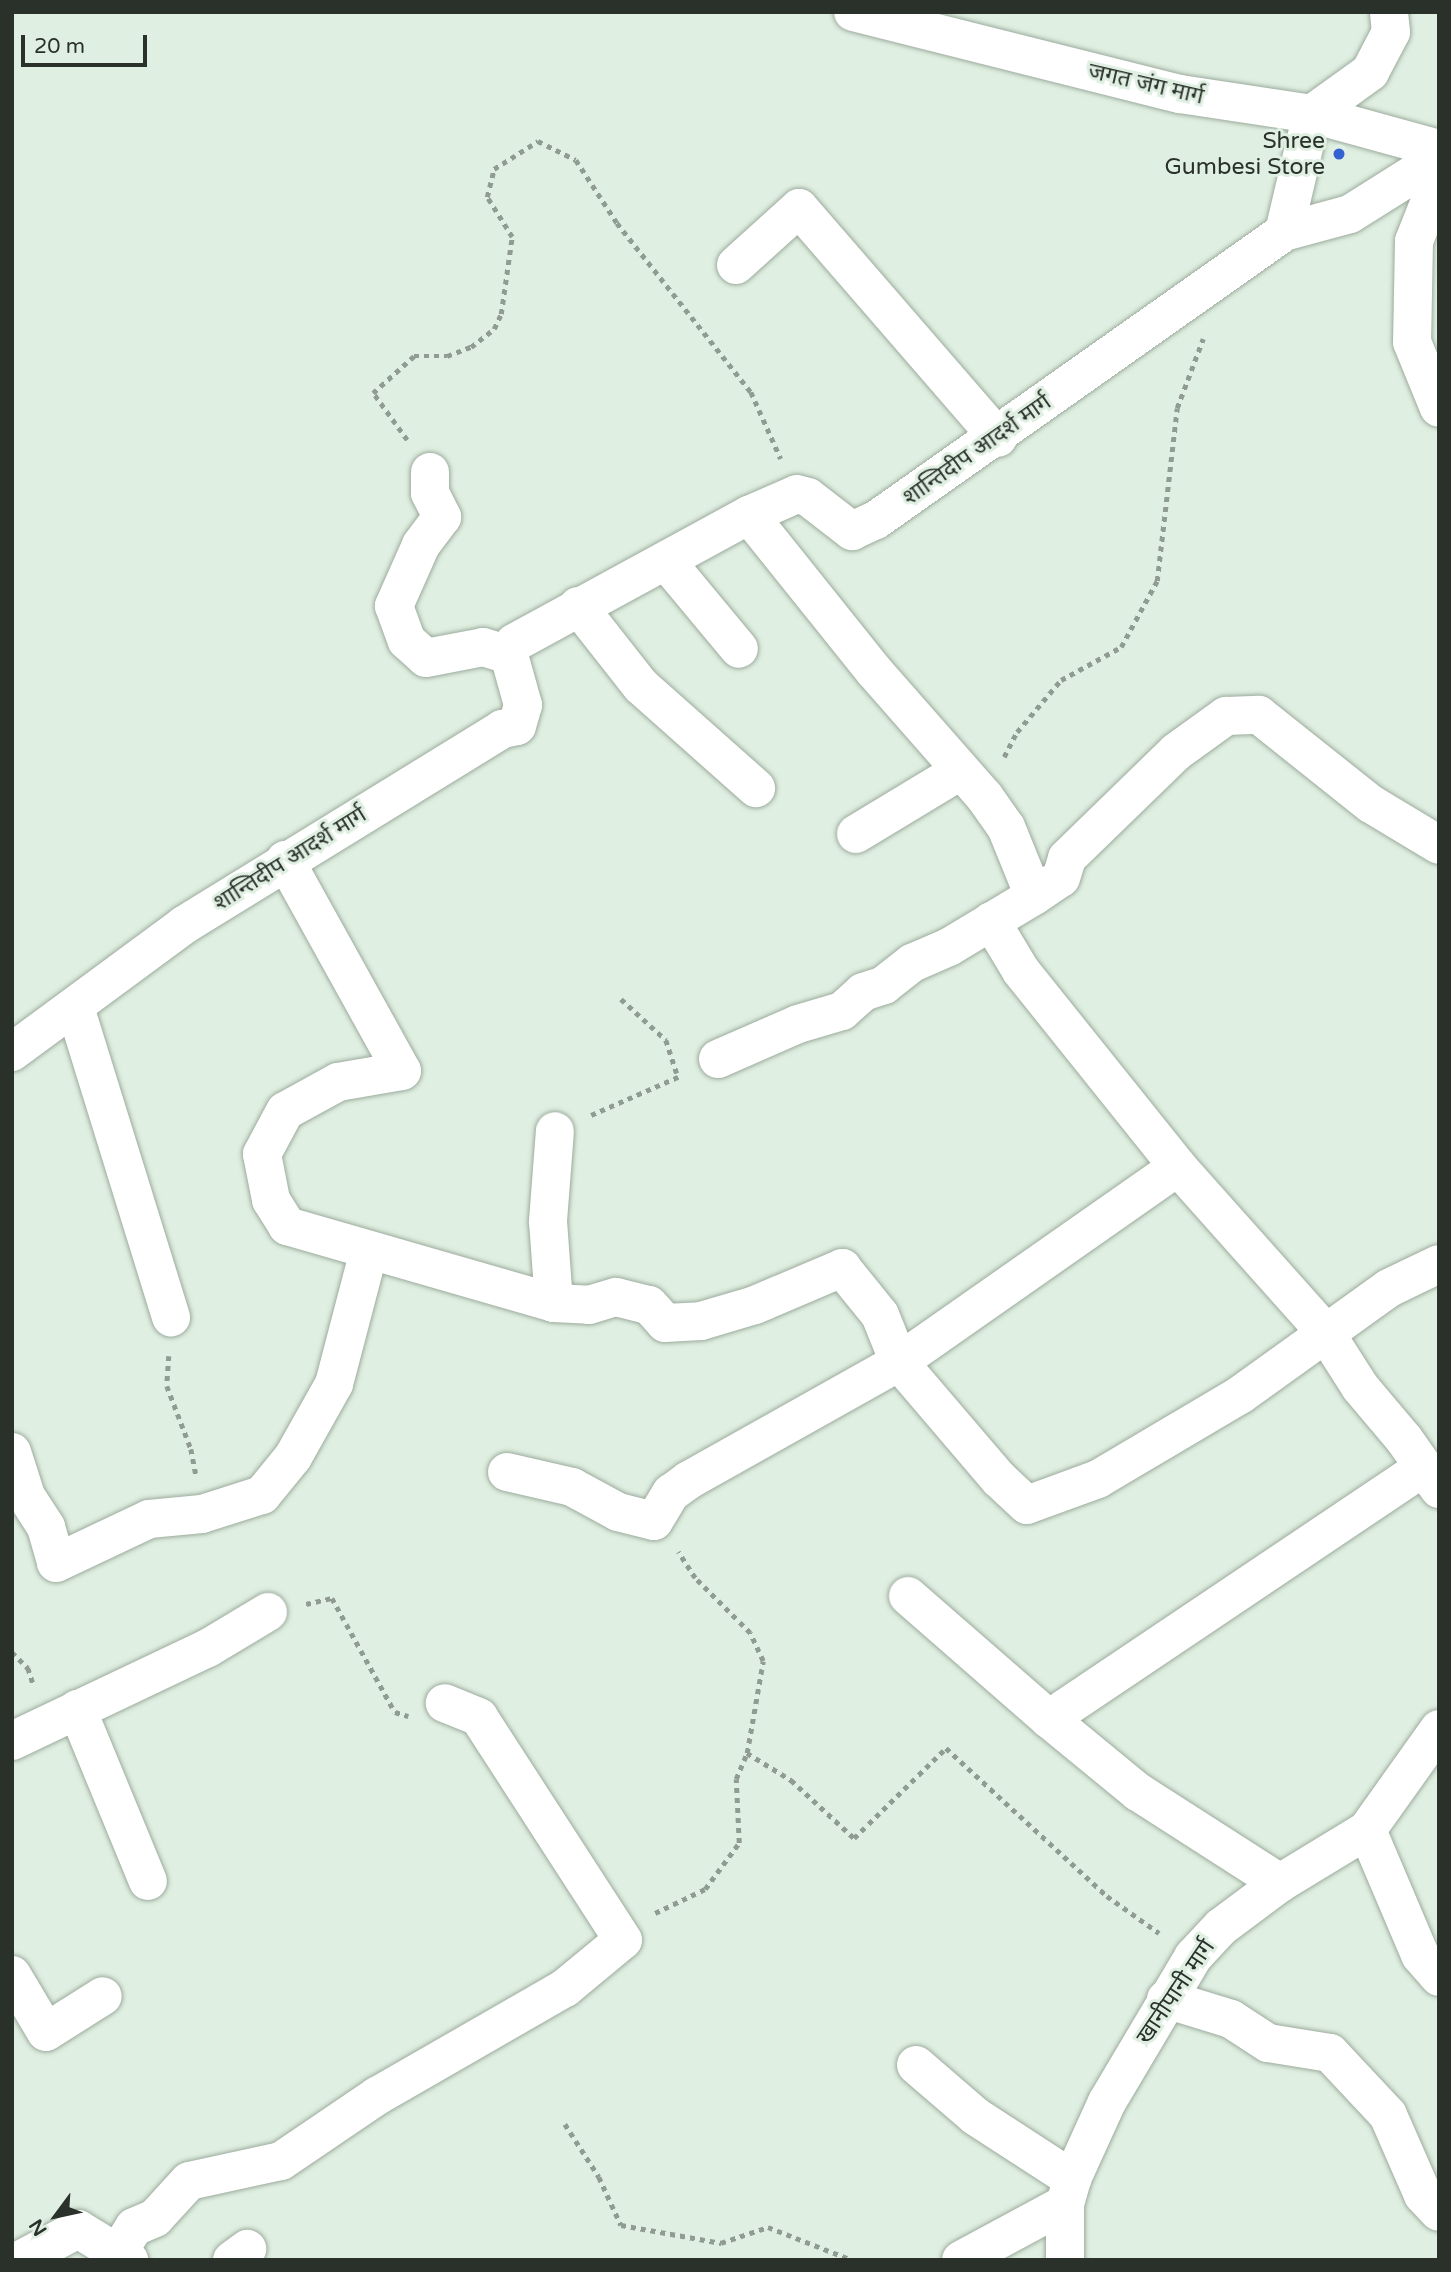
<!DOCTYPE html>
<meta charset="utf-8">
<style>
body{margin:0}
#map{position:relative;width:1451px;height:2272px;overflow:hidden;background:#dfefe1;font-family:"Varela Round","Noto Sans Devanagari",sans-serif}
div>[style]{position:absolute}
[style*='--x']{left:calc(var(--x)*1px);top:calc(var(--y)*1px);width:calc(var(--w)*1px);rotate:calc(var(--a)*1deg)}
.path>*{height:4.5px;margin-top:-2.25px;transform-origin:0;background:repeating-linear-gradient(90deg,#909c91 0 5px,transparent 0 10px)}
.roads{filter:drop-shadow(0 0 2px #9cab9d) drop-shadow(0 0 2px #9cab9d)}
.minor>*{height:38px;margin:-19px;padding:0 19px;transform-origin:19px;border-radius:19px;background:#fff}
.dots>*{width:19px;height:19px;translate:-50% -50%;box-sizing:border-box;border:4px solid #dfefe1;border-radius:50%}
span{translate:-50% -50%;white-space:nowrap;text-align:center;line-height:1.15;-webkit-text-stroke:6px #dfefe1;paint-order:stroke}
.street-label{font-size:23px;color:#2a302a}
.poi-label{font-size:23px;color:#2a302a}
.right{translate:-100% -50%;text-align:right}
.frame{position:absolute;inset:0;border:14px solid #2a302a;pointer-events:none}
.north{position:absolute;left:21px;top:2181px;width:70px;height:70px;-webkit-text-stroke:5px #dfefe1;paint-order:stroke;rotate:237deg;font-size:19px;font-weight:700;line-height:28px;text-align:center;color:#2a302a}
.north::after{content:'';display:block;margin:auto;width:24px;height:32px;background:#2a302a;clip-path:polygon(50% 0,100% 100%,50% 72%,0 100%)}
.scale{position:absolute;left:21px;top:35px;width:126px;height:32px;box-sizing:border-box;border:4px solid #2a302a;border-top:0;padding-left:9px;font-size:21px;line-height:24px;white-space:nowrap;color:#2a302a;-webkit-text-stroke:5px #dfefe1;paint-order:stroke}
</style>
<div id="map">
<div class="path">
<div style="--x:407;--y:440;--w:58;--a:-125.9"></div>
<div style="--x:373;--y:393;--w:55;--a:-42.1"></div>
<div style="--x:414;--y:356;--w:33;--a:0"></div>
<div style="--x:447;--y:356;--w:26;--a:-21"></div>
<div style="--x:471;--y:347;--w:29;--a:-38"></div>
<div style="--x:494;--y:329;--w:17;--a:-65"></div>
<div style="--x:501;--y:314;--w:78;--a:-81.9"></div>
<div style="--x:512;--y:237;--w:47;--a:-122"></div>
<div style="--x:487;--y:197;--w:29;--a:-76"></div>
<div style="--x:494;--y:169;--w:52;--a:-32.5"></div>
<div style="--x:538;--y:141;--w:42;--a:26.6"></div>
<div style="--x:576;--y:160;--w:75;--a:56.9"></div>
<div style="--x:617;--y:223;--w:216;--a:51.6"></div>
<div style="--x:751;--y:392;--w:73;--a:65.9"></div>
<div style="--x:1004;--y:757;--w:28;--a:-63"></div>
<div style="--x:1017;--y:732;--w:68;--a:-49.8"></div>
<div style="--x:1061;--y:680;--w:68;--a:-28.8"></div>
<div style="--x:1121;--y:647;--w:75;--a:-61.4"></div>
<div style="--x:1157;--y:581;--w:174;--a:-83.4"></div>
<div style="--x:1177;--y:408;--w:74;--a:-69.4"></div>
<div style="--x:621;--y:999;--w:61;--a:42.3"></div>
<div style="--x:666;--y:1040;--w:35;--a:72"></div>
<div style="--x:591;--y:1115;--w:99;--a:-23.7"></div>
<div style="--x:169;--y:1356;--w:30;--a:94"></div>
<div style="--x:167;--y:1386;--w:67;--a:69.1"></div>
<div style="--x:191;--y:1449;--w:26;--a:79"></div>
<div style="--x:306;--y:1604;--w:27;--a:-13"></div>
<div style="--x:332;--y:1598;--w:130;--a:61.1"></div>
<div style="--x:395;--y:1712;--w:14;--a:17"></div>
<div style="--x:12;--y:1652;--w:23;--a:45"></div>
<div style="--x:28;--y:1668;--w:19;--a:72"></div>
<div style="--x:747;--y:1753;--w:52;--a:31.5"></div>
<div style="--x:791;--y:1780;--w:86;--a:42.6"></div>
<div style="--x:854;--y:1838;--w:129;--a:-44.4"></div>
<div style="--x:946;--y:1748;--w:219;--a:42.6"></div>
<div style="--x:1107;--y:1896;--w:64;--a:35.4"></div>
<div style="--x:655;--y:1913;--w:55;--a:-25.6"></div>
<div style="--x:705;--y:1889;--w:57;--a:-53.5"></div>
<div style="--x:739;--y:1843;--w:64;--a:-92.7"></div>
<div style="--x:736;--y:1779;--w:28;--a:-67"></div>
<div style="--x:747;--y:1753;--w:93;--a:-80.1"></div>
<div style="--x:763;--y:1661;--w:31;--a:-115"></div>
<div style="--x:750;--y:1633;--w:78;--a:-135"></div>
<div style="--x:695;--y:1578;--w:31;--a:-123"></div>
<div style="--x:565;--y:2124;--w:63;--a:57.3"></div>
<div style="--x:599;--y:2177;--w:53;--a:65.4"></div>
<div style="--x:621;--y:2225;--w:102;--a:10.2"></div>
<div style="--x:721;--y:2243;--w:50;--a:-18.8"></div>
<div style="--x:768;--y:2227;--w:90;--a:21.4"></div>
</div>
<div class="roads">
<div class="minor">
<div style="--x:853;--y:12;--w:337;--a:14.1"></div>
<div style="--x:1180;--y:94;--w:134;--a:8.6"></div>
<div style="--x:1312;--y:114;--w:132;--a:15.4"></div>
<div style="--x:1439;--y:178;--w:68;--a:111.6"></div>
<div style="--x:1414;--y:241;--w:101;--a:91.1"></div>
<div style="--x:1412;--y:342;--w:71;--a:67.8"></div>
<div style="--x:1284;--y:232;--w:121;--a:-76.7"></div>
<div style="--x:1312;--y:114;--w:72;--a:-35.9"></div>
<div style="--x:1370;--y:72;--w:45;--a:-62.3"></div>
<div style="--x:1391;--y:32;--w:20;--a:-96"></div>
<div style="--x:736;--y:265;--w:85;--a:-42.1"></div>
<div style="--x:799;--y:208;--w:304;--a:49.1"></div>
<div style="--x:430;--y:472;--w:21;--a:90"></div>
<div style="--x:430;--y:493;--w:27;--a:63"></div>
<div style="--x:442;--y:517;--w:35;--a:127"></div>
<div style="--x:421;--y:545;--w:67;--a:113.9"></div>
<div style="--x:394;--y:606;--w:37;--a:70"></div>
<div style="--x:407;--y:641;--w:25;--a:42"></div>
<div style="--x:426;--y:658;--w:58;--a:-10.9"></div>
<div style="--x:483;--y:647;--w:27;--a:17"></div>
<div style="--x:749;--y:515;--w:200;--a:51.3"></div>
<div style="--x:874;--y:671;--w:167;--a:48.7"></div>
<div style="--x:984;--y:796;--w:38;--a:55"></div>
<div style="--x:1006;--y:827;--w:74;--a:67.9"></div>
<div style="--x:666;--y:561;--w:114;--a:50.3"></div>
<div style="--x:578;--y:606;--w:102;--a:51.8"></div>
<div style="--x:641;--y:686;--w:154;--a:41.6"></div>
<div style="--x:856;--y:834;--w:122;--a:-31.2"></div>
<div style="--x:285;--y:860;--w:241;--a:61"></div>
<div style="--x:402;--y:1071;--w:65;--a:170.2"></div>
<div style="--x:338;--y:1082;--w:60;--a:151.3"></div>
<div style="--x:285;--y:1111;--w:49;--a:118.1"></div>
<div style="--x:262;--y:1154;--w:47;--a:78.9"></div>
<div style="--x:271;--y:1200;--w:31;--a:58"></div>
<div style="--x:287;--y:1226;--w:278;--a:16.1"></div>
<div style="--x:554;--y:1303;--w:35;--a:3"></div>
<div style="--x:589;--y:1305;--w:28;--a:-17"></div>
<div style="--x:616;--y:1297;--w:34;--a:14"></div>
<div style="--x:649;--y:1305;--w:24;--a:48"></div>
<div style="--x:665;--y:1323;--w:36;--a:-3"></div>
<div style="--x:701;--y:1321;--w:56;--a:-16.5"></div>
<div style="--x:755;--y:1305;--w:95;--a:-23"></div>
<div style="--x:842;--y:1268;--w:60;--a:51"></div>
<div style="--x:880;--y:1315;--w:51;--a:68"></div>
<div style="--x:899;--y:1362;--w:154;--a:49.5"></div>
<div style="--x:999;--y:1479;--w:38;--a:43"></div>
<div style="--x:1027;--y:1505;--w:76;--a:-20.1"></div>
<div style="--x:1098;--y:1479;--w:165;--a:-30.6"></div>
<div style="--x:1240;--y:1395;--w:183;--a:-35.7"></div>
<div style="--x:1389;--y:1288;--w:55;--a:-25.6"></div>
<div style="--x:991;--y:921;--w:58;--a:59"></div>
<div style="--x:1021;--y:971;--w:251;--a:51.3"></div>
<div style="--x:1178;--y:1167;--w:221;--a:48.3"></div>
<div style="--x:1325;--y:1332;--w:65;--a:57.5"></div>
<div style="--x:1360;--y:1387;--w:68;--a:49.8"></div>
<div style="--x:1404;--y:1439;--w:61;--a:55"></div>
<div style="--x:75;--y:1007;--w:325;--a:72.8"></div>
<div style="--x:12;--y:1052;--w:214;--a:-36.4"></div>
<div style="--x:184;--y:925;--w:374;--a:-31.6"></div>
<div style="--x:502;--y:729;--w:15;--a:-11"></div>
<div style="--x:517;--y:726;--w:22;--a:-74"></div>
<div style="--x:523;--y:705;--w:52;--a:-105.6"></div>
<div style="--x:509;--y:655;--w:13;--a:-67"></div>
<div style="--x:514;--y:643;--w:268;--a:-28.6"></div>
<div style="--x:749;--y:515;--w:52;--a:-23.6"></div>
<div style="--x:797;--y:494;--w:11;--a:15"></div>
<div style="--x:808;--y:497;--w:56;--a:37.7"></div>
<div style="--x:852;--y:531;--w:26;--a:-25"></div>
<div style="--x:876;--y:520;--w:499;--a:-35.2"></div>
<div style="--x:1284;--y:232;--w:68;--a:-15.3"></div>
<div style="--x:1350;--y:214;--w:105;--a:-32.2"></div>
<div style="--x:718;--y:1059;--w:87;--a:-23.6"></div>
<div style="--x:798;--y:1024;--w:46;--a:-16.5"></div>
<div style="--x:842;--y:1011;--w:28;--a:-42"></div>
<div style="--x:863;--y:992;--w:22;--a:-18"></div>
<div style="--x:884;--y:985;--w:36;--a:-38"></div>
<div style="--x:912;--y:963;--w:40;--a:-23.4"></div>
<div style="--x:949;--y:947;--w:99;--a:-31"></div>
<div style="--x:1034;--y:896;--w:32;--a:-34"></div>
<div style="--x:1061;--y:878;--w:21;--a:-73"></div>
<div style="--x:1067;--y:858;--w:152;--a:-44.2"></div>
<div style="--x:1176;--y:752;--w:62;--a:-35.8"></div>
<div style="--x:1226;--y:716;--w:33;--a:-2"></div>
<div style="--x:1259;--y:715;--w:143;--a:38.5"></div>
<div style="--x:1371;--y:804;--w:79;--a:31.1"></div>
<div style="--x:554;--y:1303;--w:82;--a:-94.2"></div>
<div style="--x:548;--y:1221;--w:90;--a:-85.6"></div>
<div style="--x:12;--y:1452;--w:46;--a:72.3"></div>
<div style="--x:26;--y:1496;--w:37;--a:57"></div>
<div style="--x:46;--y:1527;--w:37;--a:74"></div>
<div style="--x:56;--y:1563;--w:103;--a:-25.3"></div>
<div style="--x:149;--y:1519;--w:53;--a:-5.4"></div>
<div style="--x:202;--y:1514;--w:63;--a:-17.6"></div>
<div style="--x:262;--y:1495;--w:49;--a:-50.8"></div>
<div style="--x:293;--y:1457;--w:84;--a:-60.7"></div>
<div style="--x:334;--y:1384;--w:138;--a:-75.3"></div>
<div style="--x:507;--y:1472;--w:67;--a:13"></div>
<div style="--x:572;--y:1487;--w:52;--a:28.5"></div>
<div style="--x:618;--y:1512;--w:37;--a:14"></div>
<div style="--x:654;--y:1521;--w:33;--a:-59"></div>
<div style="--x:671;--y:1493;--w:22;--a:-36"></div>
<div style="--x:689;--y:1480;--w:241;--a:-29.3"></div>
<div style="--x:899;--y:1362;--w:340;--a:-35"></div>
<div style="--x:908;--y:1596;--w:187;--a:41.1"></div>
<div style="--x:77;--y:1709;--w:186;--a:67.6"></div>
<div style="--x:12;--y:1741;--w:217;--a:-25.4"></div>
<div style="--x:208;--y:1648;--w:70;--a:-31"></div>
<div style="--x:1367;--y:1830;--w:136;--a:67"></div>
<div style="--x:1420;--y:1955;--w:29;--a:49"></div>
<div style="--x:1280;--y:1883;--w:169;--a:-147.3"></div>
<div style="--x:1138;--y:1792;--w:115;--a:-140.6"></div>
<div style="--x:1049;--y:1719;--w:450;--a:-33.9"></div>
<div style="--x:12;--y:1975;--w:66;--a:59.2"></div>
<div style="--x:46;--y:2032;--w:67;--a:-32.3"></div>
<div style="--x:1166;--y:1999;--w:68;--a:17.1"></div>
<div style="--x:1231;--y:2019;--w:44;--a:33"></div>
<div style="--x:1268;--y:2043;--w:63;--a:9.2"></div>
<div style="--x:1330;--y:2053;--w:85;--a:46.9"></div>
<div style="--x:1388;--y:2115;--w:87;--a:66.4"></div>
<div style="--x:1423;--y:2195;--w:23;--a:47"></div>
<div style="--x:916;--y:2065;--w:78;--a:40.8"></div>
<div style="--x:975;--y:2116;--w:116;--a:33"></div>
<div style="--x:119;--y:2251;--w:28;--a:-58"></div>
<div style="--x:134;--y:2227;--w:23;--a:-23"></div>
<div style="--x:155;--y:2218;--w:50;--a:-47.4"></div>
<div style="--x:189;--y:2181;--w:94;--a:-12.3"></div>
<div style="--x:281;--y:2161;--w:116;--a:-34.1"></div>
<div style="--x:377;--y:2096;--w:217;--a:-29.9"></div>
<div style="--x:565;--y:1988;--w:75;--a:-39.6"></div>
<div style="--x:623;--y:1940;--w:265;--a:-122.9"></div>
<div style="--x:479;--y:1717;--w:37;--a:-158"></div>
<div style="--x:20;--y:2260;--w:66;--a:-28.1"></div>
<div style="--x:78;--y:2229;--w:60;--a:31.3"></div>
<div style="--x:232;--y:2260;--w:19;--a:-36"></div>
<div style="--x:961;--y:2260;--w:118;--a:-28.3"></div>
<div style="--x:1065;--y:2260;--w:56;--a:-90"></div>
<div style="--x:1065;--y:2204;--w:26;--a:-74"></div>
<div style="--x:1072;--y:2179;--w:85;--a:-65.6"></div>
<div style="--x:1107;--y:2102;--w:169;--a:-59.3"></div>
<div style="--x:1193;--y:1957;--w:41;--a:-47"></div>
<div style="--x:1221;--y:1927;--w:74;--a:-36.7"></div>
<div style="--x:1280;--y:1883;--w:102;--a:-31.3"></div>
<div style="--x:1367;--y:1830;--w:124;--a:-54.5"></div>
</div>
</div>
<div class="dots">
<div style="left:1339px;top:154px;background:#3462d1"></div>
</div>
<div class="street-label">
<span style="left:1146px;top:84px;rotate:13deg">जगत जंग मार्ग</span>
<span style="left:977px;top:450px;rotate:-35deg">शान्तिदीप आदर्श मार्ग</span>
<span style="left:290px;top:859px;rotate:-32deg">शान्तिदीप आदर्श मार्ग</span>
<span style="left:1176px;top:1992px;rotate:-56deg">खानीपानी मार्ग</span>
</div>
<div class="poi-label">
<span class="right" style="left:1325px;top:154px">Shree<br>Gumbesi Store</span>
</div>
<div class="frame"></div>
<div class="north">N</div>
<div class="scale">20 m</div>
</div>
